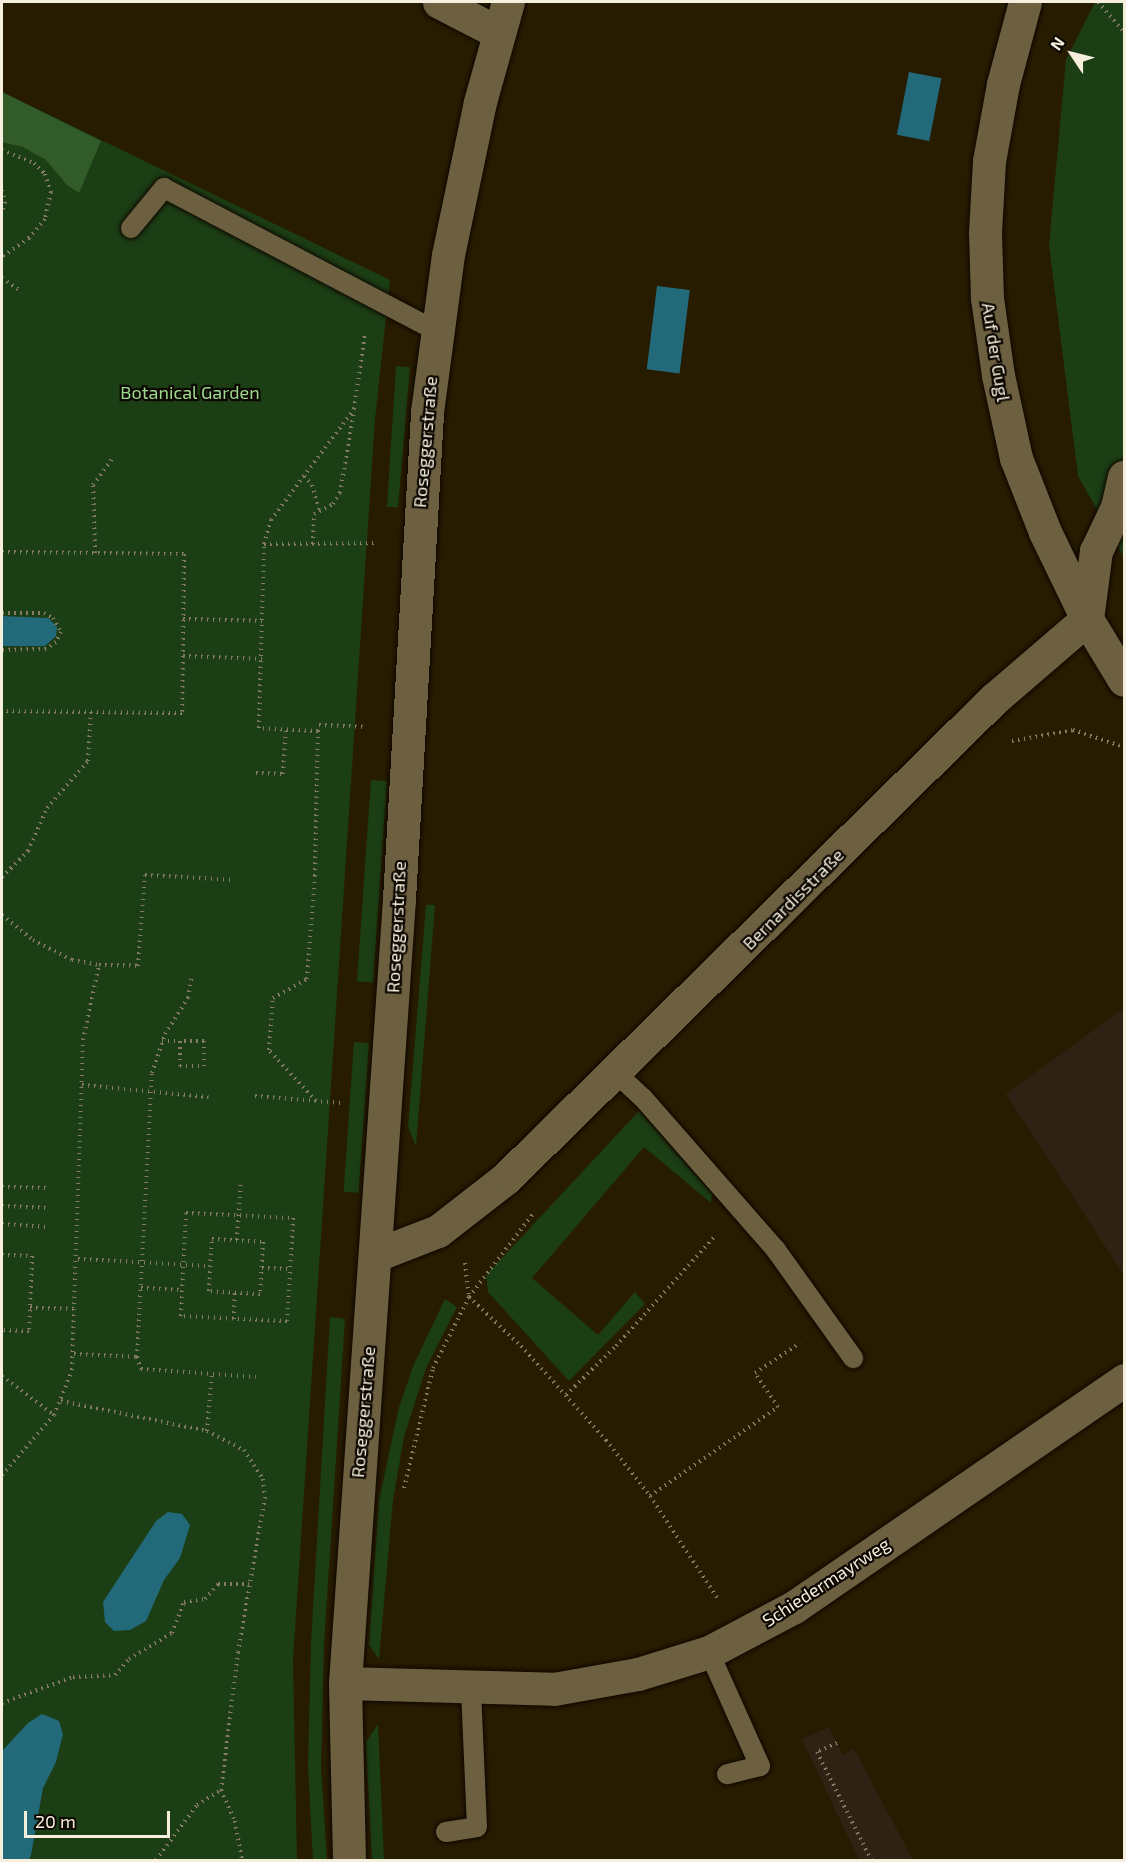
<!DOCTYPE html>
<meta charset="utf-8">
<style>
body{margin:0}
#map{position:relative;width:1126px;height:1862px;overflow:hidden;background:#281c00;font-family:"Exo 2",sans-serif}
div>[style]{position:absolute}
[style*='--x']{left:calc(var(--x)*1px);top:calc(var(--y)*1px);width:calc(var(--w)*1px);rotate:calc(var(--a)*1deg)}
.education>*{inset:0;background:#2f2215}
.green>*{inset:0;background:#1c3e14;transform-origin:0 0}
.forest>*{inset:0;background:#315b28}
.water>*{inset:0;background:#22697a;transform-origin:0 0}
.path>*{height:4px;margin-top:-2px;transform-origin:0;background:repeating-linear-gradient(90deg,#857b64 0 1.5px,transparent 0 6px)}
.roads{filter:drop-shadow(0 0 2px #0f0700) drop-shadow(0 0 2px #0f0700)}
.lane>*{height:20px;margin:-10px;padding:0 10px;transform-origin:10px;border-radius:10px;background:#6d6040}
.street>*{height:33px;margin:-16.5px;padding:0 16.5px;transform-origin:16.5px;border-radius:16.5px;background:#6d6040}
span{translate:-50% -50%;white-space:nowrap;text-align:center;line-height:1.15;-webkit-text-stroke:4.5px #0c0701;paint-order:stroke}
.street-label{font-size:18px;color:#f6efdd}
.park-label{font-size:18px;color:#9bd98d}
.frame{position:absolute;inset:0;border:3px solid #f6efdd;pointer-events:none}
.north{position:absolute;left:1042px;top:24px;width:60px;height:60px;-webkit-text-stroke:4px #0c0701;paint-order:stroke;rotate:305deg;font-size:16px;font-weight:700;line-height:24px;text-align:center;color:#f6efdd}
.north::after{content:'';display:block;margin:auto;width:21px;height:27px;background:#f6efdd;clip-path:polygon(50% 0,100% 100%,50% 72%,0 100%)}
.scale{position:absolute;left:24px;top:1811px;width:146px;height:27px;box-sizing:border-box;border:3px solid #f6efdd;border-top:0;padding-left:8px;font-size:18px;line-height:21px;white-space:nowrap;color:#f6efdd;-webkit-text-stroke:4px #0c0701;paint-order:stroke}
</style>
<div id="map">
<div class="education">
<div style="clip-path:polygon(1124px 1008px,1124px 1275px,1006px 1094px)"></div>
<div style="clip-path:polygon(829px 1727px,843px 1755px,854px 1749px,913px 1860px,859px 1860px,802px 1739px)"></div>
</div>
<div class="green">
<div style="clip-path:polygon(1095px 2px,1124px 2px,1124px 557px,1078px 476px,1049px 245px,1066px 60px)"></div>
<div style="clip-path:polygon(2px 92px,390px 280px,375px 419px,293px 1660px,297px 1860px,2px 1860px)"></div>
<div style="clip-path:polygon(396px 366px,410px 367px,398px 507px,387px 507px)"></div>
<div style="left:371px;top:780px;width:16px;height:202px;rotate:4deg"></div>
<div style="clip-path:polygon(426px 905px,435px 905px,416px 1146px,408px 1127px,409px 1115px)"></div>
<div style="left:354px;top:1042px;width:15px;height:150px;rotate:4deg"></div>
<div style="clip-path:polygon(639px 1111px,712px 1194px,711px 1203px,644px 1147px,532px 1278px,598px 1335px,635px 1292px,645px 1304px,569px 1381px,488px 1292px,486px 1275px)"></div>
<div style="clip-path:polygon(445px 1299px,457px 1307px,426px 1368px,404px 1437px,393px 1500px,379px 1659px,369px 1645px,379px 1500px,399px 1407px,414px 1364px)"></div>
<div style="clip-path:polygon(330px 1317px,345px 1319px,324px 1645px,321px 1767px,327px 1860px,313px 1860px,308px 1765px,311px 1643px)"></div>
<div style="clip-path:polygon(378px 1724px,384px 1860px,372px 1860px,366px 1742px)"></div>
</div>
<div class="forest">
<div style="clip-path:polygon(2px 92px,101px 141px,79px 193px,67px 185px,46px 160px,23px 147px,2px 142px)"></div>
</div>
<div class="water">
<div style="left:909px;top:72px;width:33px;height:64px;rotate:11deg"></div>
<div style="left:657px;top:286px;width:33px;height:84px;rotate:7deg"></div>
<div style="clip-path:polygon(2px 616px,48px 618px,57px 627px,56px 636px,45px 646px,2px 646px)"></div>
<div style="clip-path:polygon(168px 1512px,182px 1514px,190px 1525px,180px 1558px,164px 1580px,146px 1621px,130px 1630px,114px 1631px,105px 1622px,103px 1602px,156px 1521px)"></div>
<div style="clip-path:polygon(42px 1714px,59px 1721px,63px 1734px,56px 1762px,43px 1788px,31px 1855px,29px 1860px,2px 1860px,2px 1751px,28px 1723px)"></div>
</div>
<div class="path">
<div style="--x:1098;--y:2;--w:40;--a:49"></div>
<div style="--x:2;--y:150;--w:35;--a:22"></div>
<div style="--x:34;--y:163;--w:16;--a:45"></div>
<div style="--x:45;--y:174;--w:19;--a:72"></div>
<div style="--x:51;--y:192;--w:28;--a:103"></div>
<div style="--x:45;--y:219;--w:25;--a:130"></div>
<div style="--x:29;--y:238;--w:33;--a:145"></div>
<div style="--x:2;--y:190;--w:12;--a:76"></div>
<div style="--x:5;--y:202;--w:10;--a:107"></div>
<div style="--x:2;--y:278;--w:24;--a:35"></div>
<div style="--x:304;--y:476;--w:12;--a:48"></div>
<div style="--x:312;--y:485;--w:25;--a:74"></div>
<div style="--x:264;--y:544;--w:113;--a:-0.5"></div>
<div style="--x:313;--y:544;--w:30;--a:-88"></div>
<div style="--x:314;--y:514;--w:21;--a:-28"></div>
<div style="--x:333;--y:504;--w:13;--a:-58"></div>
<div style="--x:340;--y:493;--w:83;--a:-80.3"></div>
<div style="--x:2;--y:552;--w:182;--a:0.6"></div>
<div style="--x:184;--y:554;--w:159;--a:90.7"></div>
<div style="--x:182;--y:713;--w:180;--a:-179.4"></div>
<div style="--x:95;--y:553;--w:68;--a:-91.7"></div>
<div style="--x:93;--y:485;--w:34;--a:-54"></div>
<div style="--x:2;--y:613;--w:42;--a:0"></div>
<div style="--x:44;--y:613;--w:10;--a:29"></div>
<div style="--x:53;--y:618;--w:16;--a:60"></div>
<div style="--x:61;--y:632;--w:11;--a:117"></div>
<div style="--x:56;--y:642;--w:12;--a:145"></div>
<div style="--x:46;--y:649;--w:44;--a:178.7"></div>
<div style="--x:183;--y:619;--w:80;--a:1.4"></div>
<div style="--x:183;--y:656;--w:79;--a:2.2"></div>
<div style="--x:318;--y:731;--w:6;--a:-81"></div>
<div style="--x:319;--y:725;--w:47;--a:2.4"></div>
<div style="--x:1012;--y:741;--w:62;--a:-10.2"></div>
<div style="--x:1073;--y:730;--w:54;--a:18.4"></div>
<div style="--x:256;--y:773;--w:27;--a:2"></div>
<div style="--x:283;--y:774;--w:44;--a:-86.1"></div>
<div style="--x:2;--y:877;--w:37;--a:-45"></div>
<div style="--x:28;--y:851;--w:47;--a:-66.2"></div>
<div style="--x:47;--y:808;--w:62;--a:-48.9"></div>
<div style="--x:88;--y:761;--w:49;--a:-86.5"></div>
<div style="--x:2;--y:915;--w:40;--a:39"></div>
<div style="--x:33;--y:940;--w:44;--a:27.1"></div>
<div style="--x:72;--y:960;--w:27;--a:10"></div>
<div style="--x:162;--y:1041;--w:18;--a:0"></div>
<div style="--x:180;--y:1041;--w:25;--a:90"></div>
<div style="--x:180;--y:1066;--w:24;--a:0"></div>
<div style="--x:204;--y:1066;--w:25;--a:-90"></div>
<div style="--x:204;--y:1041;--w:24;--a:180"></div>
<div style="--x:82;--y:1085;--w:127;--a:5.4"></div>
<div style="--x:255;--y:1096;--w:86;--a:4.7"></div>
<div style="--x:316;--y:1101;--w:69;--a:-132.7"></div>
<div style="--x:269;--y:1050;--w:52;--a:-85.6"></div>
<div style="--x:273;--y:998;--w:39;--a:-29"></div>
<div style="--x:307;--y:979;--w:103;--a:-85.6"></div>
<div style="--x:315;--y:876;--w:145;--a:-88.8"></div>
<div style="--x:318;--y:731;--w:59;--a:-177.1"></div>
<div style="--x:259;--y:728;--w:184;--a:-88.4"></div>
<div style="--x:264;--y:544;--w:25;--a:-74"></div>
<div style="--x:271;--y:520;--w:139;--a:-53.2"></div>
<div style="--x:354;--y:409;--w:76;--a:-81.7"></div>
<div style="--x:2;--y:1187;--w:45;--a:1.3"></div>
<div style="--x:2;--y:1206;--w:44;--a:2.6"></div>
<div style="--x:186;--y:1213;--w:107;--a:2.7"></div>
<div style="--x:293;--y:1218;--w:103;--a:93.3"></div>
<div style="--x:287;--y:1321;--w:106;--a:-177.3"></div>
<div style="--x:181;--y:1316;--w:103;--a:-87.2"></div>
<div style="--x:2;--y:1224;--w:45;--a:3.8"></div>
<div style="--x:212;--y:1239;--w:51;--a:3.4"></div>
<div style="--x:263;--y:1242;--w:52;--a:93.3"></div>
<div style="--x:260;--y:1294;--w:51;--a:-176.6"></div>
<div style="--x:209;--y:1291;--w:52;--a:-86.7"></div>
<div style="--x:237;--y:1240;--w:58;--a:-86.1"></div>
<div style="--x:2;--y:1255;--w:30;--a:2"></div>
<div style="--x:32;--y:1256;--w:75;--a:92.3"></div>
<div style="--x:29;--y:1331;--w:27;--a:-178"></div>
<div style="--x:78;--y:1259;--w:132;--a:3"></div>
<div style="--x:465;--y:1263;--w:34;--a:83"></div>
<div style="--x:469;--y:1297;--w:71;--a:43.3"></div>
<div style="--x:521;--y:1346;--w:127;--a:47.9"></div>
<div style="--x:606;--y:1440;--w:71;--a:51.8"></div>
<div style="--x:650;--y:1496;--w:123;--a:56.6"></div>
<div style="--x:262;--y:1268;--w:28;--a:2"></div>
<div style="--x:141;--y:1288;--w:41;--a:2.8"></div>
<div style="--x:30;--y:1308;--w:47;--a:1.2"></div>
<div style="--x:234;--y:1319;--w:27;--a:-88"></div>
<div style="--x:74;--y:1354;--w:63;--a:2.7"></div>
<div style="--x:137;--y:1357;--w:284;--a:-87"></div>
<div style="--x:152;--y:1073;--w:41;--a:-71.6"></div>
<div style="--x:165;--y:1034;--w:43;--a:-57.4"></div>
<div style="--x:188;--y:998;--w:22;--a:-80"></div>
<div style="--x:137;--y:1357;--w:13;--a:72"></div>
<div style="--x:141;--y:1369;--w:115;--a:4"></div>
<div style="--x:2;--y:1376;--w:65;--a:36.9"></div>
<div style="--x:566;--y:1395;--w:70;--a:-44.4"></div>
<div style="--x:616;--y:1346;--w:148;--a:-48"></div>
<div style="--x:61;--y:1401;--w:149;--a:11.6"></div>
<div style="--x:207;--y:1431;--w:42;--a:27.2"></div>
<div style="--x:244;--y:1450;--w:35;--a:57"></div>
<div style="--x:263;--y:1479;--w:18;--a:84"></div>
<div style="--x:265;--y:1497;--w:157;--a:99.9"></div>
<div style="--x:238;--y:1652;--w:139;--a:97"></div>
<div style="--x:221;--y:1790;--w:34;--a:66"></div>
<div style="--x:235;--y:1821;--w:40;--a:80"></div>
<div style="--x:207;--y:1431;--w:57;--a:-85"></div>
<div style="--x:2;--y:1475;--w:79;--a:-49.1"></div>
<div style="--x:54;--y:1415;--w:48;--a:-68.2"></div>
<div style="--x:72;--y:1370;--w:330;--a:-88.1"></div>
<div style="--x:83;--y:1040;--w:77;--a:-78"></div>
<div style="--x:99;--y:965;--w:39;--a:1"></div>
<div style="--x:138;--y:966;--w:91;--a:-85.6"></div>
<div style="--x:145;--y:875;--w:88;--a:3.3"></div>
<div style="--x:404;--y:1488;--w:123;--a:-76.4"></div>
<div style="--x:433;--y:1368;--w:80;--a:-63.1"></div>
<div style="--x:469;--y:1297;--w:105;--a:-52.4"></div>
<div style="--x:650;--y:1496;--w:156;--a:-34.8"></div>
<div style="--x:778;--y:1407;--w:41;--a:-124.1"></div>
<div style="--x:755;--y:1373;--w:54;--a:-33.7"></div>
<div style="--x:2;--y:1703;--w:76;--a:-20.1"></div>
<div style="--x:73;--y:1677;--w:42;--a:-2.7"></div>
<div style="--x:115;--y:1675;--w:21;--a:-49"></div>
<div style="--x:129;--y:1659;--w:50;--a:-31.2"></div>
<div style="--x:172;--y:1633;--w:33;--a:-69"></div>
<div style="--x:184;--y:1602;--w:21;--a:-8"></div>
<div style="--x:205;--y:1599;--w:20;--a:-49"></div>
<div style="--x:218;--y:1584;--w:31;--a:0"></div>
<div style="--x:837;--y:1743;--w:22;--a:156"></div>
<div style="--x:817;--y:1752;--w:121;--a:63.4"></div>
<div style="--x:156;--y:1860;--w:69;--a:-53.3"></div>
<div style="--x:197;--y:1805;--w:28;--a:-32"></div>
</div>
<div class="roads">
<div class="lane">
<div style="--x:131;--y:228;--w:52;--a:-50.5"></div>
<div style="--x:164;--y:188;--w:306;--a:27.7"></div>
<div style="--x:616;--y:1073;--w:37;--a:43"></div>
<div style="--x:643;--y:1098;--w:202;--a:48.8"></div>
<div style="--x:776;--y:1250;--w:133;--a:54.5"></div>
<div style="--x:709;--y:1652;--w:125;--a:65.9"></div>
<div style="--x:760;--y:1766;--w:34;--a:166"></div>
<div style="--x:446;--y:1832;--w:31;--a:-9"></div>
<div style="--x:477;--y:1827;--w:140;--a:-92.5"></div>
</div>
<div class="street">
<div style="--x:439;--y:2;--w:65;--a:27.3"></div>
<div style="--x:1025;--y:2;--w:85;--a:105"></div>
<div style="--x:1003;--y:84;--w:78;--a:100.3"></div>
<div style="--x:989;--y:161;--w:71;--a:93.2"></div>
<div style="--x:985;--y:232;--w:66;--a:88.3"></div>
<div style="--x:987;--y:298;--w:78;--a:81.9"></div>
<div style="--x:998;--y:375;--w:85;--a:77.8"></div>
<div style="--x:1016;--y:458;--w:79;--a:68.6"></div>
<div style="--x:1045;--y:532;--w:97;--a:64.2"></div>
<div style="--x:1087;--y:619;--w:71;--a:58.8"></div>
<div style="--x:376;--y:1255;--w:66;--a:-21.2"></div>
<div style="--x:438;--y:1231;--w:86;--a:-37.9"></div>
<div style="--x:506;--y:1178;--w:684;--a:-44.47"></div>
<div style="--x:994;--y:699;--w:123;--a:-40.7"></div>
<div style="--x:1087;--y:619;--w:69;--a:-82.5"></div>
<div style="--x:1096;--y:551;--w:49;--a:-64.5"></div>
<div style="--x:1117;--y:507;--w:31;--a:-77"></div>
<div style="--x:345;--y:1683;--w:209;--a:1.6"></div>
<div style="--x:554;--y:1689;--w:85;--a:-10.1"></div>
<div style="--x:638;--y:1674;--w:74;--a:-17.2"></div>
<div style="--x:709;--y:1652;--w:96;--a:-27.9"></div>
<div style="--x:794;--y:1607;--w:401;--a:-34.5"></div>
<div style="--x:349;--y:1860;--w:177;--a:-91.3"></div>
<div style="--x:345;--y:1683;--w:786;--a:-86.06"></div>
<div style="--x:399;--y:899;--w:488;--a:-86.7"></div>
<div style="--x:427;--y:412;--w:158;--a:-82.4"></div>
<div style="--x:448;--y:255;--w:156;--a:-78.2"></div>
<div style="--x:480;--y:102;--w:104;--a:-74.4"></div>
</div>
</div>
<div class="street-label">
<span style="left:996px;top:352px;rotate:81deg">Auf der Gugl</span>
<span style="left:425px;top:442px;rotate:-85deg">Roseggerstraße</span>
<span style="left:793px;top:899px;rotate:-45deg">Bernardisstraße</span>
<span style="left:396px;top:927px;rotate:-87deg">Roseggerstraße</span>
<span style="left:363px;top:1412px;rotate:-85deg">Roseggerstraße</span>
<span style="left:826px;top:1582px;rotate:-33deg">Schiedermayrweg</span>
</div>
<div class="park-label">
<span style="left:190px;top:392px">Botanical Garden</span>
</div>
<div class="frame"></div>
<div class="north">N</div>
<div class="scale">20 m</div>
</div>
